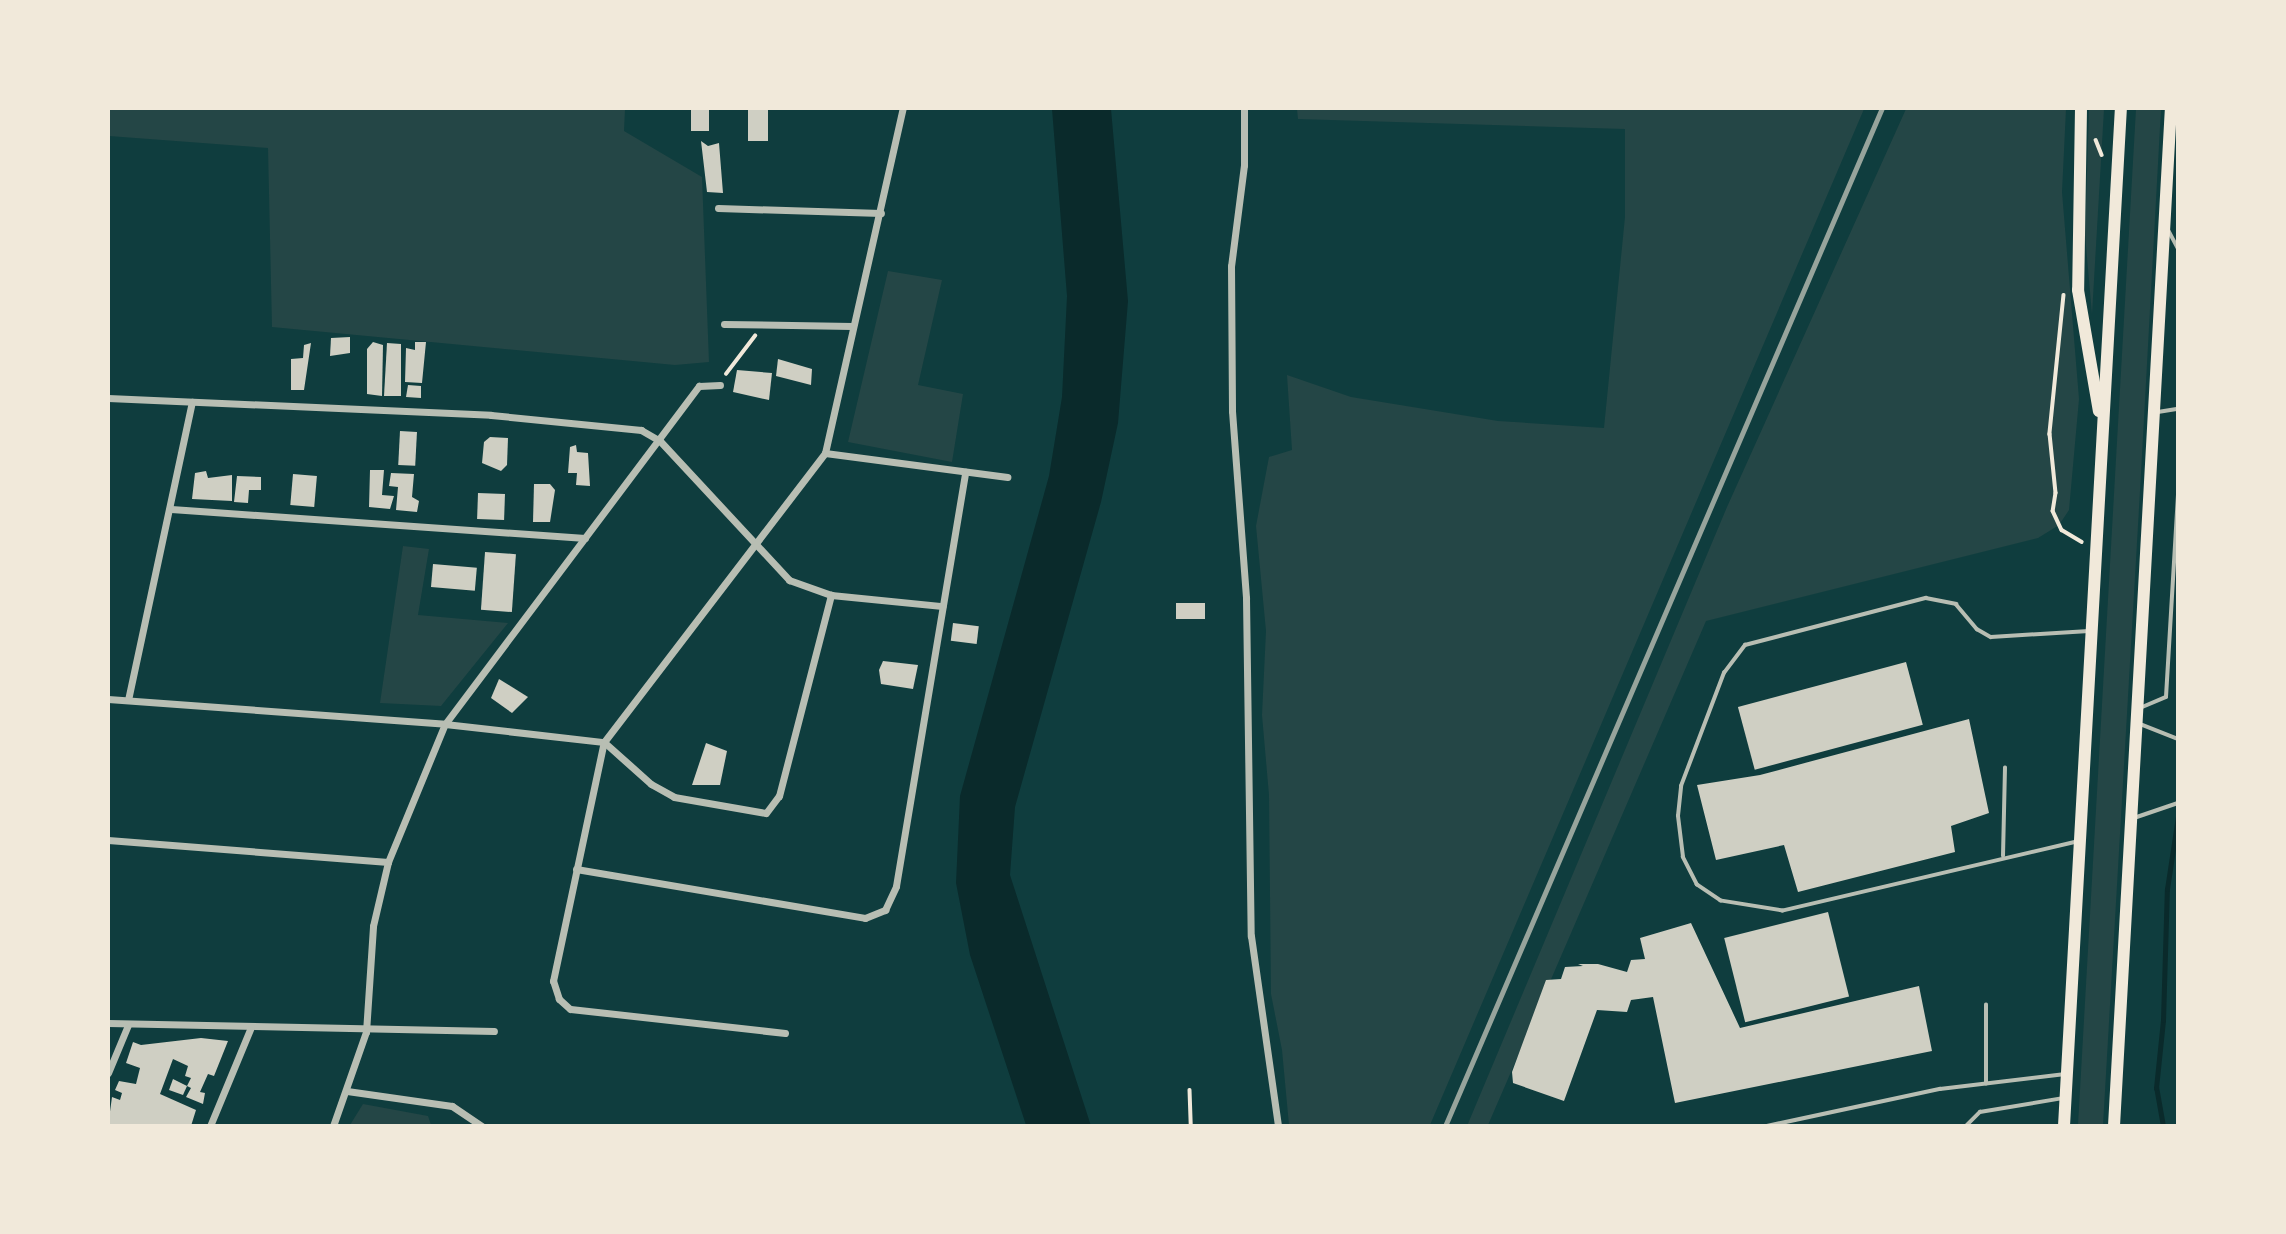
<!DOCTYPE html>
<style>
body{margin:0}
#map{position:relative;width:2286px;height:1234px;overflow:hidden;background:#0f3d3e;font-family:"Noto Sans",sans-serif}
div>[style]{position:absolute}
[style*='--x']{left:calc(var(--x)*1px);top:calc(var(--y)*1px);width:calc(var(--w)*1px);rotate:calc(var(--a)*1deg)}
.green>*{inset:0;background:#244646}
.water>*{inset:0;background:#0a2a2b}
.stream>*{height:5px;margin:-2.5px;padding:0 2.5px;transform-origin:2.5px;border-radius:2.5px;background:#0a2a2b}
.building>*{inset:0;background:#cfcfc3;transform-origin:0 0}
.path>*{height:3.5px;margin:-1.75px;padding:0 1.75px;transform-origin:1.75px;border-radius:1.75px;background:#f1e9da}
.service>*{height:3.5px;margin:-1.75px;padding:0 1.75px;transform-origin:1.75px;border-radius:1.75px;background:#b8beb3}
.minor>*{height:7px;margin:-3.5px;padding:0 3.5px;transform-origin:3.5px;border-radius:3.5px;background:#b8beb3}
.primary>*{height:12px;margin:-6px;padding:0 6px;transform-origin:6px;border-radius:6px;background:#f1e9da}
.rail>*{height:5px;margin:-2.5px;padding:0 2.5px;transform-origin:2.5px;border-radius:2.5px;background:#97a49c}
span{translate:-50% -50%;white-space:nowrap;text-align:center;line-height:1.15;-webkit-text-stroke:7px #f1e9da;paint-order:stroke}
.frame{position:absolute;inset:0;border:110px solid #f1e9da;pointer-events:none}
</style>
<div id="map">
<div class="green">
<div style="clip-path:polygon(108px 109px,625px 109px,624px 131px,702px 177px,709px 362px,675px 365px,272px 327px,268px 148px,109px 136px)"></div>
<div style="clip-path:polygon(1297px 109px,1864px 109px,1430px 1125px,1289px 1125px,1282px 1050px,1271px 994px,1269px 795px,1262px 715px,1266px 631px,1256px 526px,1269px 457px,1292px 450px,1287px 375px,1351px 397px,1498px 421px,1604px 428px,1625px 217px,1625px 129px,1298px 119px)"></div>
<div style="clip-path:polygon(1906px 109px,2066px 109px,2062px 192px,2079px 399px,2069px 510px,2059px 525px,2038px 538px,1706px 621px,1488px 1125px,1467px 1126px,1727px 507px)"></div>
<div style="clip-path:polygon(2089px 109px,2104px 109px,2092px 314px,2085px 235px)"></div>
<div style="clip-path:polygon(2136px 109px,2161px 109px,2140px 491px,2103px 1125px,2078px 1125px)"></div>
<div style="clip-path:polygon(888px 271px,942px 280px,918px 385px,963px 394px,952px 462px,848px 442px)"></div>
<div style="clip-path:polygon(403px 546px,429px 549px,418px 615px,508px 623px,441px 706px,380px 703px)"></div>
<div style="clip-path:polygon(363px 1104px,428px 1116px,431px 1125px,350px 1125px)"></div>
</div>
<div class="water">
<div style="clip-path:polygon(1052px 109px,1111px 109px,1128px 301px,1118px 423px,1101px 502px,1015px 807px,1010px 875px,1091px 1126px,1026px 1125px,970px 955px,956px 883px,960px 796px,1049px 476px,1062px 397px,1067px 296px)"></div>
</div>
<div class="stream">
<div style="--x:2163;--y:1126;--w:39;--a:-100"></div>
<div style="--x:2156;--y:1088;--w:68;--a:-84.1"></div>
<div style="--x:2163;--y:1020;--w:131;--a:-88.3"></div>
<div style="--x:2167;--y:889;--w:74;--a:-81.4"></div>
</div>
<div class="building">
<div style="left:691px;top:108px;width:18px;height:23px"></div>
<div style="left:748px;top:108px;width:20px;height:33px"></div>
<div style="clip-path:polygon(701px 141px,708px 146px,719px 143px,723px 193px,707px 192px)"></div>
<div style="clip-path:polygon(350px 337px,350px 353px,330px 356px,331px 338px)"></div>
<div style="clip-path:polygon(373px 342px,383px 345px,382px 396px,367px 394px,367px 349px)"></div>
<div style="clip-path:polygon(415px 342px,426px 342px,422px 383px,405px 382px,406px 348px,415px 350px)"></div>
<div style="clip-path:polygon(311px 343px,304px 390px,291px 390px,291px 359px,303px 358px,304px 345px)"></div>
<div style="clip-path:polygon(387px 343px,401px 344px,401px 396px,384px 396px)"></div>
<div style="clip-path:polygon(778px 359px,812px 369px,811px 385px,776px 376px)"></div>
<div style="clip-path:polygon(737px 370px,772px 373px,769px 400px,733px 392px)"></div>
<div style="clip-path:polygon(408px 385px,421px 386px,421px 398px,406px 397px)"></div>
<div style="left:400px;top:431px;width:17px;height:34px;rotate:3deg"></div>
<div style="clip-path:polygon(490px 437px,508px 438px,507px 465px,501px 471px,482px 463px,484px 442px)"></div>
<div style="clip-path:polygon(576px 445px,577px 452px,588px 453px,590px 486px,576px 485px,577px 473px,568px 473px,570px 447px)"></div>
<div style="clip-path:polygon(370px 470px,384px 470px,382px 495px,394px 496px,390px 509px,369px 507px)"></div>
<div style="clip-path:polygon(206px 471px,208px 478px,232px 475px,232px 501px,192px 499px,195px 473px)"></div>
<div style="clip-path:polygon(391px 473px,414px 474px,412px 497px,419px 501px,417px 512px,396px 510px,398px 487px,389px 486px)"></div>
<div style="left:293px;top:474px;width:24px;height:31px;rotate:5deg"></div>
<div style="clip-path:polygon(237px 476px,261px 477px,261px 490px,249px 490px,248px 503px,234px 502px)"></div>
<div style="clip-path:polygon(534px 484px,550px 484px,555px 490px,550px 522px,533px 522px)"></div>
<div style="left:478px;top:493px;width:27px;height:26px;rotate:2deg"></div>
<div style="left:485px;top:552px;width:31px;height:58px;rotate:4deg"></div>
<div style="left:433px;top:564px;width:44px;height:23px;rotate:5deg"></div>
<div style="left:1176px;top:603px;width:29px;height:16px"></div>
<div style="left:953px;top:623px;width:26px;height:18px;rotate:7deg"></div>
<div style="clip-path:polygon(883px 661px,918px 665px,913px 689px,881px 684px,879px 670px)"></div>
<div style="left:1906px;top:662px;width:65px;height:174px;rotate:75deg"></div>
<div style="clip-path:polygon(499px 679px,528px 697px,512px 713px,491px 698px)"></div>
<div style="clip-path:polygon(1969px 719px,1989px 813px,1951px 826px,1955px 852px,1798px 892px,1784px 845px,1716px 860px,1697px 785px,1760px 775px)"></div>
<div style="clip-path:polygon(706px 743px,727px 751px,720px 785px,692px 785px)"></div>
<div style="left:1828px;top:912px;width:87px;height:107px;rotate:76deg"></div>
<div style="clip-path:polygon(1691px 923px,1740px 1028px,1919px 986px,1932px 1051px,1675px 1103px,1653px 997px,1631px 1000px,1627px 1012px,1597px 1010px,1564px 1101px,1513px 1083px,1512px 1072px,1546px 980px,1561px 979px,1565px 967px,1583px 966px,1578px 964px,1598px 964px,1627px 972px,1631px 960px,1645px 959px,1640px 938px)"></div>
<div style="clip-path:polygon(201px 1038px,228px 1041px,214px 1076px,208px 1074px,200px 1092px,205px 1093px,203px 1104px,186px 1097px,191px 1088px,187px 1086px,191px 1078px,185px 1076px,188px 1066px,173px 1059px,160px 1094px,196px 1110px,191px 1126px,108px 1126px,112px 1097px,120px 1100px,122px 1093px,115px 1090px,119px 1081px,136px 1084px,140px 1068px,126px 1063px,133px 1042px,141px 1045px)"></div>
<div style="clip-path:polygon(173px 1079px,187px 1086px,183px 1095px,169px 1090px)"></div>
</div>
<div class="path">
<div style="--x:2096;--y:140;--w:16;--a:68"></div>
<div style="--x:2064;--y:295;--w:140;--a:95.8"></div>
<div style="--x:2050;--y:434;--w:59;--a:84.2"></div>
<div style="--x:2056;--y:493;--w:18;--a:99"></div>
<div style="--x:2053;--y:511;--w:21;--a:65"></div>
<div style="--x:2062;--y:530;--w:23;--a:31"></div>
<div style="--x:726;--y:374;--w:48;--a:-52.7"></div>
<div style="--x:1190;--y:1090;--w:36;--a:88"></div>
</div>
<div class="service">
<div style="--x:2169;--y:231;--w:19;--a:62"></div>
<div style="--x:2158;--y:412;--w:20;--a:-9"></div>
<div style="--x:2140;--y:708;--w:28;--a:-23"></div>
<div style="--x:2166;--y:697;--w:204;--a:-86.6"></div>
<div style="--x:2140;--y:724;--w:41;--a:21.5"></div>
<div style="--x:2134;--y:818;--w:46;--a:-18.8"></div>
<div style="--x:2077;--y:842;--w:302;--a:166.8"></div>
<div style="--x:1783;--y:911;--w:63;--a:-170.8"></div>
<div style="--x:1721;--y:901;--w:29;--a:-146"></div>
<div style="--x:1697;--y:885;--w:31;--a:-117"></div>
<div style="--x:1683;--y:857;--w:41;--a:-97"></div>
<div style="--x:1678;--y:816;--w:30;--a:-84"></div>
<div style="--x:1681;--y:786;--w:121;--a:-69.2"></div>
<div style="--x:1724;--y:673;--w:35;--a:-53"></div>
<div style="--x:1745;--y:645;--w:187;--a:-14.6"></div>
<div style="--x:1926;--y:598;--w:31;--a:11"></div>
<div style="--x:1956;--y:604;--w:33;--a:50"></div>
<div style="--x:1977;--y:629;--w:16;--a:30"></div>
<div style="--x:1991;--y:637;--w:98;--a:-3.5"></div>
<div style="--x:2003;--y:856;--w:88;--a:-88.7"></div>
<div style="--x:1986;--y:1084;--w:79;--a:-90"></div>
<div style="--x:1767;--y:1126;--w:177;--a:-12.1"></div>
<div style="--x:1940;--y:1089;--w:126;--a:-6.8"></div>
<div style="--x:1966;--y:1126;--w:20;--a:-45"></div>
<div style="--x:1980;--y:1112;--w:85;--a:-9.5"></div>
</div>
<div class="minor">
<div style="--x:1244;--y:108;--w:57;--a:90"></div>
<div style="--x:1244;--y:165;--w:102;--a:97.3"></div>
<div style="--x:1231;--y:266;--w:145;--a:89.6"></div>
<div style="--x:1232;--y:411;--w:188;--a:85.7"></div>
<div style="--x:1246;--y:598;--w:338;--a:89.2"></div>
<div style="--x:1251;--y:936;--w:192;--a:81.9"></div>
<div style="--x:718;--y:208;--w:163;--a:1.8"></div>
<div style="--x:724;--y:324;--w:128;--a:0.9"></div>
<div style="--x:108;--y:398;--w:383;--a:2.5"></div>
<div style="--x:491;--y:415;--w:151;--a:5.7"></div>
<div style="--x:641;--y:430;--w:22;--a:30"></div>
<div style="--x:660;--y:441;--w:190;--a:47.1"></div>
<div style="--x:789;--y:580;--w:45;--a:19.7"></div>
<div style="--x:831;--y:595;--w:112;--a:5.7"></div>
<div style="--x:825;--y:453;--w:184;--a:7.5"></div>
<div style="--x:171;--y:509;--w:415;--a:4"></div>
<div style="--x:108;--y:699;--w:338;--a:4.2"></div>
<div style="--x:445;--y:724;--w:160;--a:6.5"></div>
<div style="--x:604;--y:742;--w:63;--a:41.8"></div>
<div style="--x:651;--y:784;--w:26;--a:29"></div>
<div style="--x:674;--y:797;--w:93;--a:9.9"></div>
<div style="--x:766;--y:813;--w:21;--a:-53"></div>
<div style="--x:779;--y:796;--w:208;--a:-75.5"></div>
<div style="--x:128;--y:700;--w:305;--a:-77.9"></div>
<div style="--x:108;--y:840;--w:281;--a:4.5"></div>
<div style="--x:576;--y:869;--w:293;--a:9.6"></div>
<div style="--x:865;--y:918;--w:22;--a:-22"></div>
<div style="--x:885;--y:910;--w:26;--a:-65"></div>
<div style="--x:896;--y:886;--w:420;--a:-80.5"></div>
<div style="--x:108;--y:1023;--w:386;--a:1.2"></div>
<div style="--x:785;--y:1033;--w:216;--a:-173.6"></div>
<div style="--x:570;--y:1009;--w:15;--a:-138"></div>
<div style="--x:559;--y:999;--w:19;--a:-108"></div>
<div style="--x:553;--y:981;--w:244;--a:-78"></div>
<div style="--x:604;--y:742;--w:364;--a:-52.6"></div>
<div style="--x:825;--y:453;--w:354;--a:-77.3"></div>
<div style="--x:108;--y:1073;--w:52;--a:-67.4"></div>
<div style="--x:347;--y:1091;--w:106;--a:8.1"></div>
<div style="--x:452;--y:1106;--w:36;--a:34"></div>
<div style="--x:210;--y:1126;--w:107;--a:-67.5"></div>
<div style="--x:333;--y:1126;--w:100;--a:-70.7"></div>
<div style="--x:366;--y:1032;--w:106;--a:-86.2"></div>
<div style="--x:373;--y:926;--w:66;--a:-76.8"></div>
<div style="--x:388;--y:862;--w:149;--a:-67.6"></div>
<div style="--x:445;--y:724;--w:423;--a:-53.1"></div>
<div style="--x:699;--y:386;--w:21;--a:-3"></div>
</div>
<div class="primary">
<div style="--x:2081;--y:108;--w:182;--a:90.9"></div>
<div style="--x:2078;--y:290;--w:123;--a:80.2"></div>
<div style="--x:2064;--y:1126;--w:1020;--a:-86.8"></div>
<div style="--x:2114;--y:1126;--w:1020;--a:-86.8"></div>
</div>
<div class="rail">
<div style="--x:1445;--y:1126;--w:1108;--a:-66.77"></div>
</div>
<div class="frame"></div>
</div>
